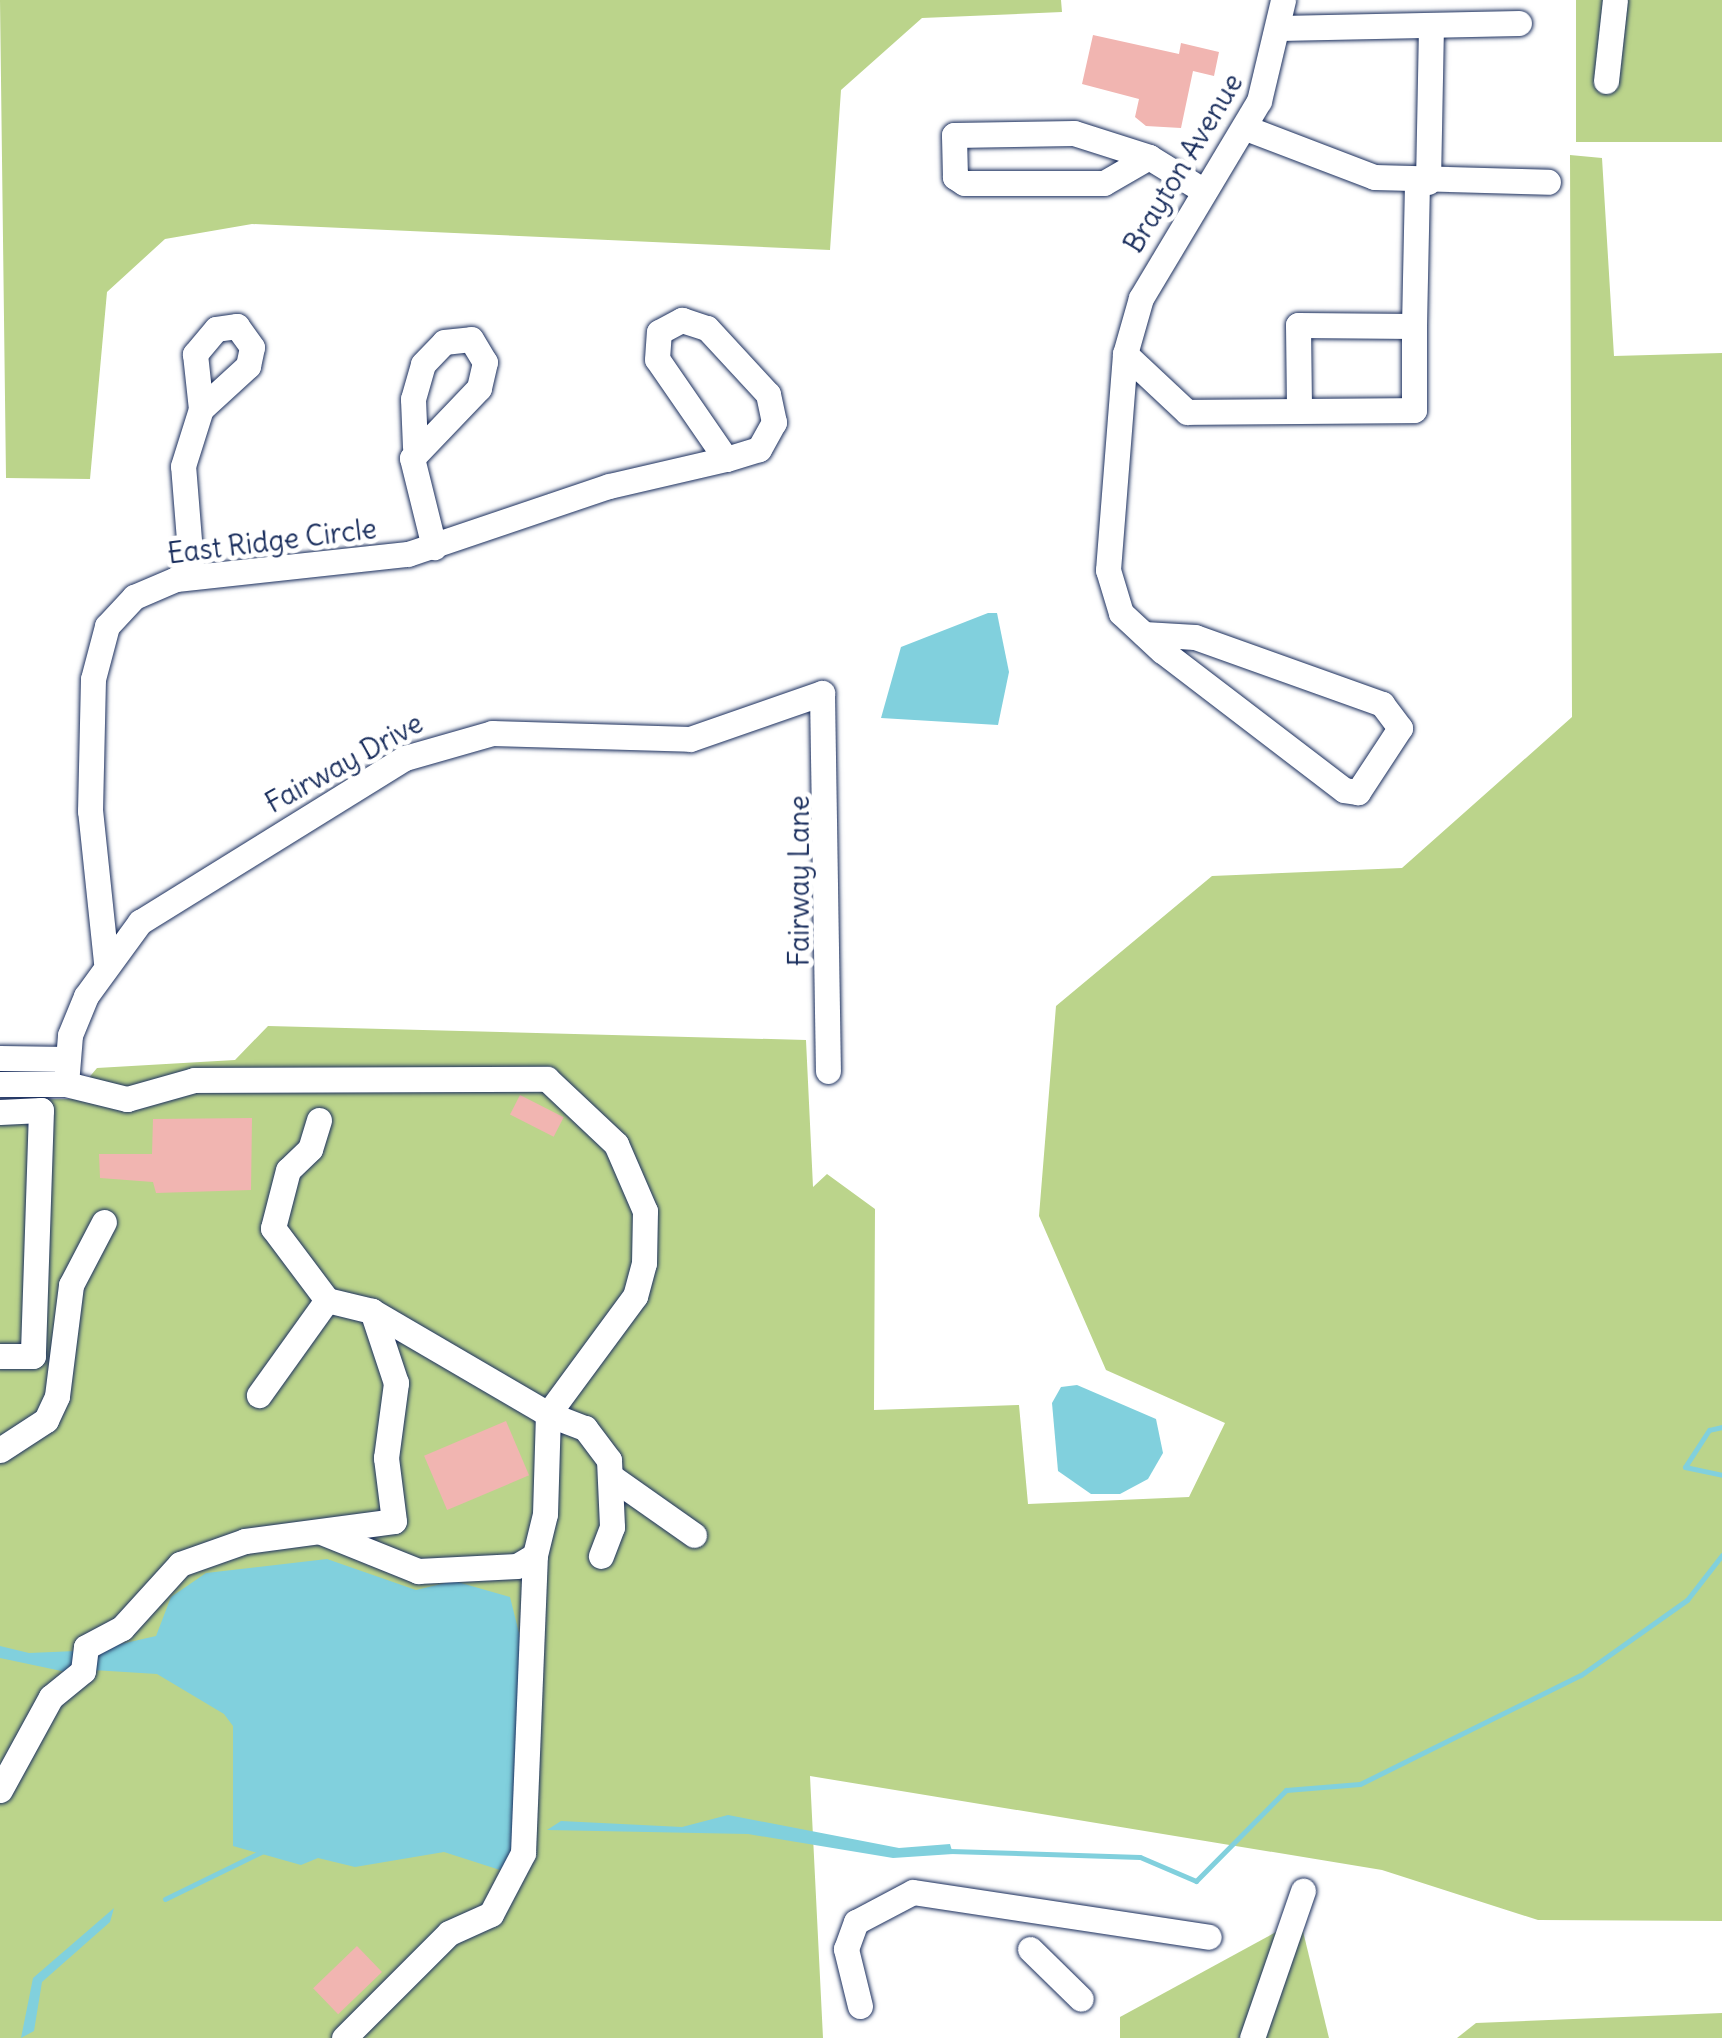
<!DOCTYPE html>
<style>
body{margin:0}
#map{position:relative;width:1722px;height:2038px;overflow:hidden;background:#fff;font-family:Delius,sans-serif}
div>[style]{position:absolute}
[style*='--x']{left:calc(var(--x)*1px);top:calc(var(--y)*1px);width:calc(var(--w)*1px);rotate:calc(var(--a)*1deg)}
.green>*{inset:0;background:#bbd48b;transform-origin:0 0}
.water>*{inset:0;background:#81d0dd}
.stream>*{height:5px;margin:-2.5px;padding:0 2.5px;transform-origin:2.5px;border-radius:2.5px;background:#81d0dd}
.building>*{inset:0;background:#f1b5b1;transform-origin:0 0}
.roads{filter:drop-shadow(0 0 2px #1b2f5e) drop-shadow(0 0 2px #1b2f5e)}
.minor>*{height:25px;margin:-12.5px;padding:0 12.5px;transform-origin:12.5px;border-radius:12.5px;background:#fff}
span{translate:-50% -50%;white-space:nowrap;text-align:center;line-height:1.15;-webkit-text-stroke:10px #fff;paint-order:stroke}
.street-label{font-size:28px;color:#1b2f5e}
</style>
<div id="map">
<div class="green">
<div style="clip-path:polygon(0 0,1061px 0,1062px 12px,922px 18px,841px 90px,830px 250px,252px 224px,165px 239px,107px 292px,90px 479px,6px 478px)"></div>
<div style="left:1576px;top:0;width:146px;height:142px"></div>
<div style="clip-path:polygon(1570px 155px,1602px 158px,1614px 356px,1722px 353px,1722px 1921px,1538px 1920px,1382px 1870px,810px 1776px,823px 2038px,0 2038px,0 1100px,71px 1099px,97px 1068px,235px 1060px,268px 1026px,806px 1040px,813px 1187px,827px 1174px,875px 1209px,874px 1410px,1019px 1405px,1028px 1504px,1189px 1497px,1225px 1423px,1106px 1370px,1039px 1216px,1056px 1006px,1212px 876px,1402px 868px,1572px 717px)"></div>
<div style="clip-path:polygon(1300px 1919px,1329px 2038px,1120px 2038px,1120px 2017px)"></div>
<div style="clip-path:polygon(1722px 2013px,1722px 2038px,1457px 2038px,1476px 2023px)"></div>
</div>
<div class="water">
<div style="clip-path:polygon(988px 613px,997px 613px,1009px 672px,998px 725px,881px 718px,901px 647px)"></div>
<div style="clip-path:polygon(1077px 1385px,1156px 1419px,1163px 1453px,1148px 1479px,1120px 1494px,1091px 1494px,1058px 1471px,1052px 1403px,1061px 1387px)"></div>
<div style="clip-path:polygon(327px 1559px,416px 1590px,454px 1581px,510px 1597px,526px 1661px,511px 1857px,500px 1870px,444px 1852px,355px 1867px,318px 1858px,301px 1865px,233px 1846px,233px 1726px,224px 1714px,157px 1674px,93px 1670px,90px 1651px,156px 1636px,171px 1597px,206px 1573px)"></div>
<div style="clip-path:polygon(0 1646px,29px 1653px,76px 1651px,71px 1673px,0 1658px)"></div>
<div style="clip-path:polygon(728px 1815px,899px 1848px,950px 1844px,953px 1854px,893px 1858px,748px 1834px,547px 1830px,561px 1821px,682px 1827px)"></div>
<div style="clip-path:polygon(114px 1908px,110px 1922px,42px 1982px,34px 2031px,21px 2038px,33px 1978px)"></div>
</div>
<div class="stream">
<div style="--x:1722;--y:1427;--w:13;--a:167"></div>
<div style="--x:1709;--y:1430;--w:44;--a:123"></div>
<div style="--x:1685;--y:1467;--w:38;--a:12"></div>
<div style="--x:950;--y:1851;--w:190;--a:1.8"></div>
<div style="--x:1140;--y:1857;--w:61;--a:23.2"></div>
<div style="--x:1196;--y:1881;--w:128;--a:-45.3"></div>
<div style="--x:1286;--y:1790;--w:74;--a:-4.6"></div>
<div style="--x:1360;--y:1784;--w:246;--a:-26.3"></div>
<div style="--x:1581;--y:1675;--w:130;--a:-35.3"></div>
<div style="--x:1687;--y:1600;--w:57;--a:-52.1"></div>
<div style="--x:165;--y:1899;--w:111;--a:-26.1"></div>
</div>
<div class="building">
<div style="clip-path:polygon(1093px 35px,1179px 54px,1181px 43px,1219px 52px,1214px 76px,1193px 71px,1181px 128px,1146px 126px,1135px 117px,1139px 99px,1082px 84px)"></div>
<div style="left:520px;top:1095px;width:49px;height:22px;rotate:27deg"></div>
<div style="clip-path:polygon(252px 1118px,251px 1190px,156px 1193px,153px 1182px,100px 1178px,99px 1154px,152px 1154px,153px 1119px)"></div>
<div style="left:506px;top:1421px;width:59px;height:89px;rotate:67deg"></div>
<div style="left:357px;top:1946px;width:36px;height:61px;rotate:46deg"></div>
</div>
<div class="roads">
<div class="minor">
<div style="--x:1280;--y:28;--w:239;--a:-1.2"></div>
<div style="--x:1606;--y:81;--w:81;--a:-83.7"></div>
<div style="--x:1246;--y:128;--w:137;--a:20.9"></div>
<div style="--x:1374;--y:177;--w:174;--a:1.6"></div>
<div style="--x:1149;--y:157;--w:52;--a:150"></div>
<div style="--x:1104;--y:183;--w:140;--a:180"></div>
<div style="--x:964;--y:183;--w:11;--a:-146"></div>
<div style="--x:955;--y:177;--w:42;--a:-91.4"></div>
<div style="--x:954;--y:135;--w:120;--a:-1"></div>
<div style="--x:1074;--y:133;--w:79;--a:17.7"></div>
<div style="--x:1149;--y:157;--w:65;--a:31.7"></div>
<div style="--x:1428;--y:182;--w:157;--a:-88.9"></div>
<div style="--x:682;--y:320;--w:26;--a:18"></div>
<div style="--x:707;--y:328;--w:90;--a:47.3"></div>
<div style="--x:768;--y:394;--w:29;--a:78"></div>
<div style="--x:774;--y:422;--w:31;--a:119"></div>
<div style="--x:759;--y:449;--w:34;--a:163"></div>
<div style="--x:726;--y:459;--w:121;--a:-124.6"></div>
<div style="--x:657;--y:359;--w:27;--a:-86"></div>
<div style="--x:659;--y:332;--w:26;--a:-28"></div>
<div style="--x:1414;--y:326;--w:145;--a:-88.8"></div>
<div style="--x:1125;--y:354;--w:85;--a:43.1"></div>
<div style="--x:1187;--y:412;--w:227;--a:-0.5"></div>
<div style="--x:1414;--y:410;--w:84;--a:-90"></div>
<div style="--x:1414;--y:326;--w:116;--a:-179.5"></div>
<div style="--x:1298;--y:325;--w:86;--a:89.3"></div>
<div style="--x:415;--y:447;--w:48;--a:-92.4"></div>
<div style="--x:413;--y:399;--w:36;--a:-74"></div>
<div style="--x:423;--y:364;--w:30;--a:-46"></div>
<div style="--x:444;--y:342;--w:27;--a:-6"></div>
<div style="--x:471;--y:339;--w:27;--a:59"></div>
<div style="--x:485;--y:362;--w:27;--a:103"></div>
<div style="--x:479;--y:388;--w:97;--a:133.7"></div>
<div style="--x:412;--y:458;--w:92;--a:76.1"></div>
<div style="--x:192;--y:577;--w:111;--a:-94.6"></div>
<div style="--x:183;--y:466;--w:60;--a:-72.5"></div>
<div style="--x:201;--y:409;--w:64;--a:-42.5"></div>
<div style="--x:248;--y:366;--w:19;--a:-78"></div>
<div style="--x:252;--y:347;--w:26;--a:-126"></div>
<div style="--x:237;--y:326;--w:21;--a:172"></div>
<div style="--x:216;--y:329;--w:33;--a:130"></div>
<div style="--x:195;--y:354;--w:55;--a:83.8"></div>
<div style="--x:1144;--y:634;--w:51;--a:3.4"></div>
<div style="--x:1195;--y:637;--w:199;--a:19.7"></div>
<div style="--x:1382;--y:704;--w:30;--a:53"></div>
<div style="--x:1400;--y:728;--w:77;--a:123.3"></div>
<div style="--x:1358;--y:792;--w:14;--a:-172"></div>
<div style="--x:1344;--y:790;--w:229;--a:-142.6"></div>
<div style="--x:1162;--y:651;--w:56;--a:-137.2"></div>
<div style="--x:1121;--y:613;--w:45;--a:-106.8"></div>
<div style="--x:1108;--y:570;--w:217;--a:-85.5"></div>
<div style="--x:1125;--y:354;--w:58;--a:-74.1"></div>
<div style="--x:1141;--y:298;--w:230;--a:-59.1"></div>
<div style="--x:1259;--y:101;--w:104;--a:-76.6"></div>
<div style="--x:106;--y:962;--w:152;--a:-96"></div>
<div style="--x:90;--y:811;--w:132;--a:-88.7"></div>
<div style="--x:93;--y:679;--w:55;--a:-75.2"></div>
<div style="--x:107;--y:626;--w:40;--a:-47"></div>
<div style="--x:134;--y:597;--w:46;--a:-23.2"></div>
<div style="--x:176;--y:579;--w:233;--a:-6.2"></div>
<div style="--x:408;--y:554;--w:212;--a:-18.7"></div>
<div style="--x:609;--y:486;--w:120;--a:-13"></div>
<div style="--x:0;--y:1058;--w:67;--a:0.9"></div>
<div style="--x:0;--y:1084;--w:66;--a:0"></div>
<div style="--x:66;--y:1084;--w:63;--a:13.8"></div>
<div style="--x:127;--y:1099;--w:70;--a:-15.8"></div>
<div style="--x:194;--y:1080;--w:353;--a:-0.2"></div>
<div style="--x:547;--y:1079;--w:95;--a:43.3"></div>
<div style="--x:616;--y:1144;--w:73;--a:66.6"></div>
<div style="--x:645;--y:1211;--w:52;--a:91.1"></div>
<div style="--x:644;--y:1263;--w:34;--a:105"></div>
<div style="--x:635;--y:1296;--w:147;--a:126.4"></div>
<div style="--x:548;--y:1414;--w:204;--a:-149.7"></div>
<div style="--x:66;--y:1084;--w:49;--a:-85.3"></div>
<div style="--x:70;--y:1035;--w:42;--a:-67.7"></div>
<div style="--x:86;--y:996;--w:92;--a:-53.9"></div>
<div style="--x:140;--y:922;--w:312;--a:-31.8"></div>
<div style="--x:405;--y:758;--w:91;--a:-16"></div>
<div style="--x:492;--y:733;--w:198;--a:1.7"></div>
<div style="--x:690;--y:739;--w:140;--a:-19.2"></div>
<div style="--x:822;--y:693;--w:378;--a:89.1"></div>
<div style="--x:0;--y:1112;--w:41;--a:-2.8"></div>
<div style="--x:41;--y:1110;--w:246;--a:91.9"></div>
<div style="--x:33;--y:1356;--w:33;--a:180"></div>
<div style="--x:319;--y:1120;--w:30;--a:107"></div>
<div style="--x:310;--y:1149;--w:30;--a:136"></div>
<div style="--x:288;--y:1170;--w:60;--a:104.5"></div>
<div style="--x:273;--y:1228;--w:90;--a:53.1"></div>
<div style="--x:0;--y:1450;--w:55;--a:-33.1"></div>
<div style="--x:46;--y:1420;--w:26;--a:-65"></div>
<div style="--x:57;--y:1396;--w:112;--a:-82.8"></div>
<div style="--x:71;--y:1285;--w:71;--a:-62.4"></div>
<div style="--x:613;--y:1478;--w:99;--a:35.1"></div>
<div style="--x:321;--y:1532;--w:105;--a:21.9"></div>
<div style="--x:418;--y:1571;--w:99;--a:-2.9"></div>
<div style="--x:517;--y:1566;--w:21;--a:-31"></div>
<div style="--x:535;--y:1555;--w:42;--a:-76.3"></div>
<div style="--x:545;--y:1514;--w:100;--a:-88.3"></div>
<div style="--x:548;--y:1414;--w:40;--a:21"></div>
<div style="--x:585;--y:1428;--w:40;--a:53"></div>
<div style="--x:609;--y:1460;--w:67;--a:87.4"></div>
<div style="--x:612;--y:1527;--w:31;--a:111"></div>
<div style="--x:0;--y:1790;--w:106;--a:-61.3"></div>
<div style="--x:51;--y:1697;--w:41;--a:-39.1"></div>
<div style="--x:83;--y:1671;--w:24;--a:-83"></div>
<div style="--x:86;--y:1647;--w:41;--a:-27.8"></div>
<div style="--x:122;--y:1628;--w:86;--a:-47.8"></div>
<div style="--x:180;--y:1564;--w:69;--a:-19.5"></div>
<div style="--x:245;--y:1541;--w:150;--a:-7.6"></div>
<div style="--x:394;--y:1521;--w:64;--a:-97.2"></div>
<div style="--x:386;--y:1458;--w:76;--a:-82.4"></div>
<div style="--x:396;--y:1383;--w:76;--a:-108.4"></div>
<div style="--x:372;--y:1311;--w:46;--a:-166.3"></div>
<div style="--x:327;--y:1300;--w:117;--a:125.6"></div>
<div style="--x:1030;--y:1949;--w:71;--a:44.4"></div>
<div style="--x:860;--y:2006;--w:59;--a:-103.8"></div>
<div style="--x:846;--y:1949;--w:29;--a:-70"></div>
<div style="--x:856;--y:1922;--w:64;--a:-27.8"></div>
<div style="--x:913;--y:1892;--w:299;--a:8.6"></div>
<div style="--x:344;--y:2038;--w:148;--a:-45"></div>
<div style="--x:449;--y:1933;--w:46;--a:-24.3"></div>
<div style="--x:491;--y:1914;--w:69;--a:-62.3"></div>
<div style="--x:523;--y:1853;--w:298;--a:-87.7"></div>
<div style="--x:1252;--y:2038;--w:156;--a:-70.9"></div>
</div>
</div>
<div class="street-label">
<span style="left:1183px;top:163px;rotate:-59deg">Brayton Avenue</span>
<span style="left:272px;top:541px;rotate:-7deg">East Ridge Circle</span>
<span style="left:344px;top:763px;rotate:-29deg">Fairway Drive</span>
<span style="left:799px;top:881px;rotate:-90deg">Fairway Lane</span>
</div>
</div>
